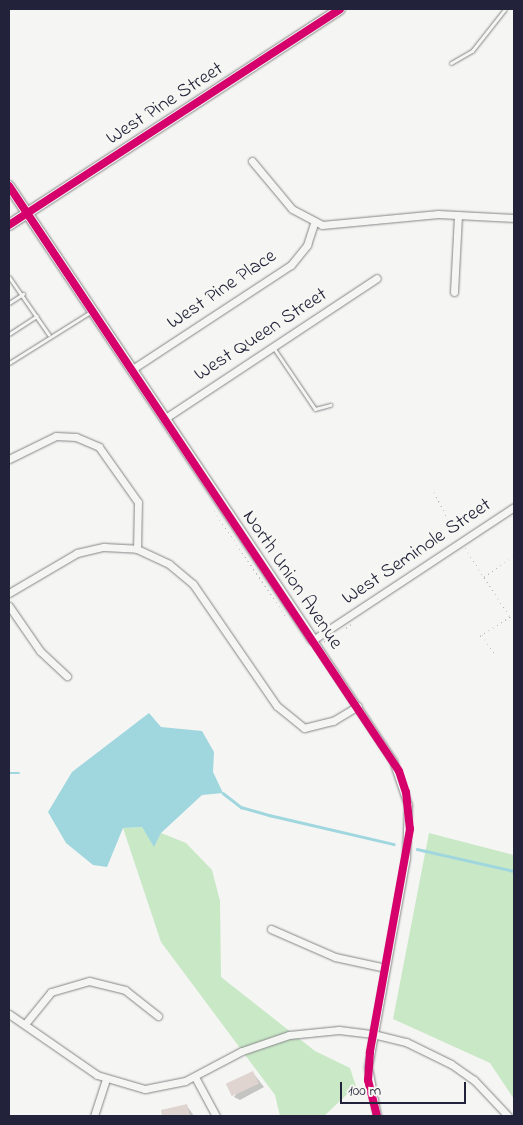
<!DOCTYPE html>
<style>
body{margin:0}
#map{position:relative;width:523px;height:1125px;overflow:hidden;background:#f5f5f3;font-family:"Indie Flower",sans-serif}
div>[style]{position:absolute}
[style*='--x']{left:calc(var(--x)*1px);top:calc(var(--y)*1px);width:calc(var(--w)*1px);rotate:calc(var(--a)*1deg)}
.green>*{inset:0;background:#c9e8c6}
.water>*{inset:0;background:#a0d7df}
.shadow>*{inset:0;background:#0003}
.stream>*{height:2.5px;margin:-1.25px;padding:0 1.25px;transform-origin:1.25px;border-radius:1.25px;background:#a0d7df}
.building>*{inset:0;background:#e0d4d1;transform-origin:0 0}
.path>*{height:1px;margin-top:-0.5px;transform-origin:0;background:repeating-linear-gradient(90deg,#b0b0b2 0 1px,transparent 0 5px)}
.roads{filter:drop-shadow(0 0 1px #858589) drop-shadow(0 0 1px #858589)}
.lane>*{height:3px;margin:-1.5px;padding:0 1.5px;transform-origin:1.5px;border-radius:1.5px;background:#f5f5f3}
.street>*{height:7px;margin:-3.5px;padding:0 3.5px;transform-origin:3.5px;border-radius:3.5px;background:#f5f5f3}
.secondary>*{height:10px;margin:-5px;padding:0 5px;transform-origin:5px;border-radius:5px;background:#f5f5f3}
.cycleway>*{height:8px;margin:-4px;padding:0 4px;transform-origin:4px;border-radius:4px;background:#d6006c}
span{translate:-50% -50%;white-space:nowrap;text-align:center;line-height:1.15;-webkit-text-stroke:5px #f6f6f2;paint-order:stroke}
.street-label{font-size:20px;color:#22223b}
.frame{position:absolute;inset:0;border:10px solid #22223b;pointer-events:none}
.scale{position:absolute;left:340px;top:1082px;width:126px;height:22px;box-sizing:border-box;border:2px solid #22223b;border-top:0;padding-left:6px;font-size:15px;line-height:18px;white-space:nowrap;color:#22223b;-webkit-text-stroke:4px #f6f6f2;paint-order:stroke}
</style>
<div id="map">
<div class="green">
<div style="clip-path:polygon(142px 827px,154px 846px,161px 833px,186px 843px,212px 870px,220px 901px,221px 977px,315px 1051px,350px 1068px,356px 1086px,324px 1116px,280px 1116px,275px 1095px,161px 942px,123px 828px)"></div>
<div style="clip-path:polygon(429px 833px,514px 855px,514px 1099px,490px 1063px,393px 1019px)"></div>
</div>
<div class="water">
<div style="clip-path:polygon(149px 713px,161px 727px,202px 731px,214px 752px,213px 772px,223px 793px,202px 795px,161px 833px,154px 847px,142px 827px,123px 828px,107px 867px,93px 865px,66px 843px,48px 812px,72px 772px)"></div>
</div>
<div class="shadow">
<div style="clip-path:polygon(253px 1073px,264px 1087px,240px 1100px,234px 1097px)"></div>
<div style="clip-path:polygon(187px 1106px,194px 1116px,164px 1116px,162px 1111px)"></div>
</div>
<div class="stream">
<div style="--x:9;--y:773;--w:10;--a:0"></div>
<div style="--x:223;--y:793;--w:23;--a:38"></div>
<div style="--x:241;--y:807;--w:29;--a:16"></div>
<div style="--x:269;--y:815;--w:128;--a:13.1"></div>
<div style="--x:417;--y:849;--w:99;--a:12.8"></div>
</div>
<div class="building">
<div style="left:253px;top:1071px;width:14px;height:30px;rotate:65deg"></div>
<div style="clip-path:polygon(187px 1104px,190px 1116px,162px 1116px,161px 1110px)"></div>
</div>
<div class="path">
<div style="--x:434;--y:492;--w:48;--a:62.9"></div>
<div style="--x:214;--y:511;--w:130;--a:55.7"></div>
<div style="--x:465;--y:548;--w:82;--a:56.9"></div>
<div style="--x:484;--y:577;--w:37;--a:-35"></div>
<div style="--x:346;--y:628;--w:9;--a:-36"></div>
<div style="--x:482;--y:635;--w:22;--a:56"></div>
<div style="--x:480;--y:636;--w:40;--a:-32.9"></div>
<div style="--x:324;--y:641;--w:4;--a:27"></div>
</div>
<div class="roads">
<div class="lane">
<div style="--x:451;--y:63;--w:24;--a:-30"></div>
<div style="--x:472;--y:51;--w:53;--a:-51.8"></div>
<div style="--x:9;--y:277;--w:70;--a:55.4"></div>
<div style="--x:9;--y:303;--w:17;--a:-33"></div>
<div style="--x:9;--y:334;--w:33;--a:-33"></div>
<div style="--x:273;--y:347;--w:75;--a:55.9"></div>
<div style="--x:315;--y:409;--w:16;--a:-15"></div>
<div style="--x:9;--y:363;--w:98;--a:-32.1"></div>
</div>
<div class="street">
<div style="--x:252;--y:161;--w:62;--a:50.2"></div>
<div style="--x:292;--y:209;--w:34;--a:28"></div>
<div style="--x:322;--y:225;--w:117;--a:-5.4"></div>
<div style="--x:438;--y:214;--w:76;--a:3"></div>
<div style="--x:454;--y:292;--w:77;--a:-87"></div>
<div style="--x:131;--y:370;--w:191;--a:-33.3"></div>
<div style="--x:291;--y:265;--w:26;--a:-51"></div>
<div style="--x:307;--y:245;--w:23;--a:-72"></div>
<div style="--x:164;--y:419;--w:255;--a:-33.5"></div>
<div style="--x:9;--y:459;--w:52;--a:-26.1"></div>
<div style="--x:56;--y:436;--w:20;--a:3"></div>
<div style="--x:76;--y:437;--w:25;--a:23"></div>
<div style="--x:99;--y:447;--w:67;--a:54.7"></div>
<div style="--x:138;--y:502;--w:47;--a:91.2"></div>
<div style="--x:137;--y:549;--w:35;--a:25"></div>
<div style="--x:169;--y:564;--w:31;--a:40"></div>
<div style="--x:193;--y:584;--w:148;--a:55.5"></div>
<div style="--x:277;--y:706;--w:35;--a:39"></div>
<div style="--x:304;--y:728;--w:30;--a:-14"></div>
<div style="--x:333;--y:721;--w:29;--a:-31"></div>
<div style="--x:9;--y:593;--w:79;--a:-30.5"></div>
<div style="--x:77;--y:553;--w:28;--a:-13"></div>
<div style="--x:104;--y:547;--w:33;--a:3"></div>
<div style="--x:9;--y:606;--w:55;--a:55.4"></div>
<div style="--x:40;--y:651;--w:37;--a:43"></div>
<div style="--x:271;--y:929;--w:70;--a:23.6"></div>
<div style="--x:335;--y:957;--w:52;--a:12.2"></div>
<div style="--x:9;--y:1014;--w:107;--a:34.7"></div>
<div style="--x:97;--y:1075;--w:50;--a:16.3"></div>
<div style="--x:145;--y:1089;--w:41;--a:-11.3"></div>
<div style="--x:185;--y:1081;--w:64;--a:-27.8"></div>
<div style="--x:242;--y:1051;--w:50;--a:-18.8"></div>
<div style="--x:289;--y:1035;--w:50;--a:-5.7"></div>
<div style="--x:339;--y:1030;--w:34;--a:7"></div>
<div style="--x:373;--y:1034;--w:34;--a:14"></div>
<div style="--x:406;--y:1042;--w:50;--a:26.1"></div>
<div style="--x:451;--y:1064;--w:28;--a:35"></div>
<div style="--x:474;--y:1080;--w:50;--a:46.6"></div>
<div style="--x:25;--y:1024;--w:41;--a:-50.9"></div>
<div style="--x:51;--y:992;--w:40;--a:-16"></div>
<div style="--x:89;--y:981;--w:37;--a:14"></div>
<div style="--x:125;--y:990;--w:42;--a:38.2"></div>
<div style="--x:195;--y:1077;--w:44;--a:61.7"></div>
<div style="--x:94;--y:1116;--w:38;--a:-72"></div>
<div style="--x:377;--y:1116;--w:50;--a:-100.4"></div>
<div style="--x:368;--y:1067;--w:213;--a:-79.7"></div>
<div style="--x:406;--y:857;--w:52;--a:-87.8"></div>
<div style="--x:408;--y:805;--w:46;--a:-108.8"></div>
<div style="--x:393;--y:761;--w:145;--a:-123.5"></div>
<div style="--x:313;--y:640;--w:241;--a:-33.5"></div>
</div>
<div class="secondary">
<div style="--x:9;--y:186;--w:546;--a:56.19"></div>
<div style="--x:9;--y:225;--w:395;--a:-33.1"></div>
</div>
</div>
<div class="cycleway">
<div style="--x:9;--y:186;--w:703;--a:56.31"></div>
<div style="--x:399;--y:771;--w:22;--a:72"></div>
<div style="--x:406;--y:792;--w:37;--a:84"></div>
<div style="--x:410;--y:829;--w:227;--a:100.2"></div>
<div style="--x:370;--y:1052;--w:28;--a:94"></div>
<div style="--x:368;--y:1080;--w:37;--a:76"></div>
<div style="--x:9;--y:225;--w:395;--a:-33.1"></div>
</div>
<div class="street-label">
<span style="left:165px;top:104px;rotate:-33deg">West Pine Street</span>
<span style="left:222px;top:290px;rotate:-34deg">West Pine Place</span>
<span style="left:261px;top:335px;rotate:-33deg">West Queen Street</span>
<span style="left:417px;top:552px;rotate:-34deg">West Seminole Street</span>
<span style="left:292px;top:580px;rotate:56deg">North Union Avenue</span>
</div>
<div class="frame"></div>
<div class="scale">100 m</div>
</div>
